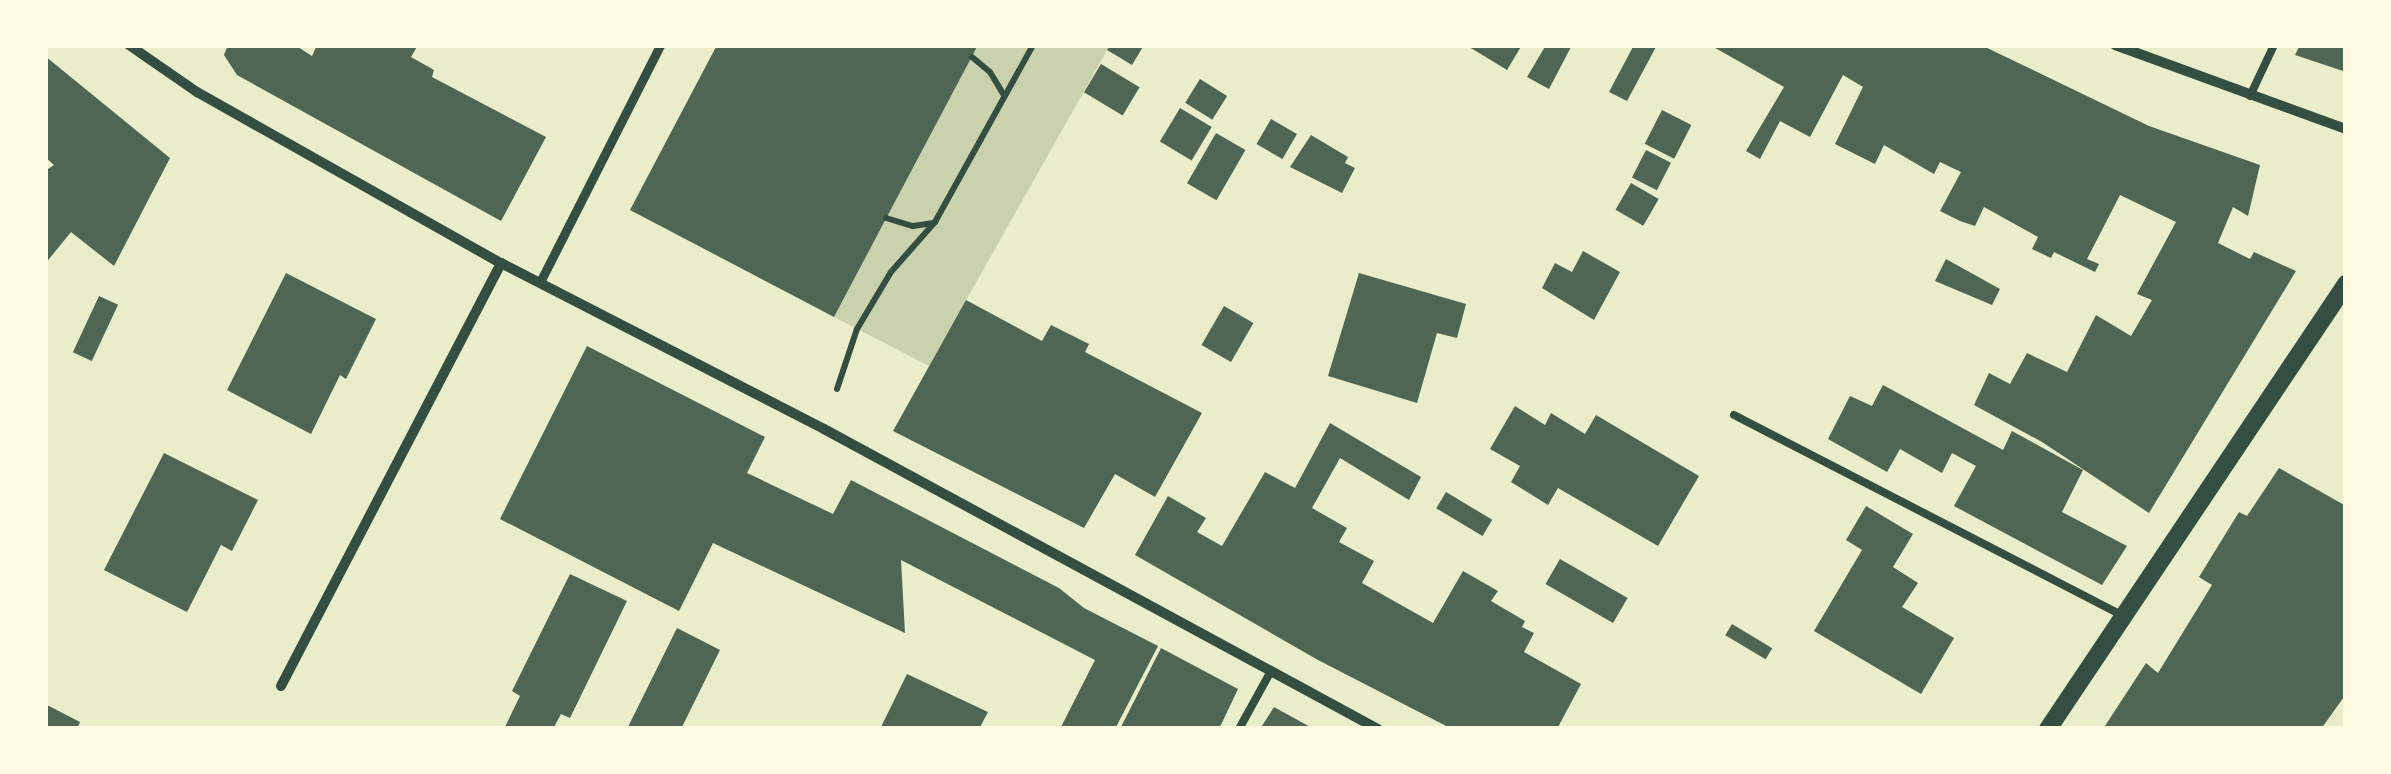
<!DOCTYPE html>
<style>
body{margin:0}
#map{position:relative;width:2391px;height:774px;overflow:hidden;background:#e9edc9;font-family:"Fira Sans Condensed",sans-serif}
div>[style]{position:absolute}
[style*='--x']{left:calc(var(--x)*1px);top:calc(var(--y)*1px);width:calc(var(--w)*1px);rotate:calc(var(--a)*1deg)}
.green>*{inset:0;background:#cad2ad}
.building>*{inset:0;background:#4f6655;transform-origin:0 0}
.path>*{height:6px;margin:-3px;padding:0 3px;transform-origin:3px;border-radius:3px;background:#344e41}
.service>*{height:8px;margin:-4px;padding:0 4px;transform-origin:4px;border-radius:4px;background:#344e41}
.pedestrian>*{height:9px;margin:-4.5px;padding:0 4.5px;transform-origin:4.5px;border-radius:4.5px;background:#344e41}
.minor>*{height:10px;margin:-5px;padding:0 5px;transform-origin:5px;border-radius:5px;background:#344e41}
.tertiary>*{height:18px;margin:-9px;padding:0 9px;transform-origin:9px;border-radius:9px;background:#344e41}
span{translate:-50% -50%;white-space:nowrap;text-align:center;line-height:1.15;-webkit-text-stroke:9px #fefae0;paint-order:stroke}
.frame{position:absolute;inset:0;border:48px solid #fefae0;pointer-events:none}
</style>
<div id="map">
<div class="green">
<div style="clip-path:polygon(978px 45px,1110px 45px,929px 366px,834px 317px)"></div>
</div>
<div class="building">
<div style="clip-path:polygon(228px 45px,295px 45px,312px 56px,317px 45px,418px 45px,411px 57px,434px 70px,432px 77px,546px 137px,501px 221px,237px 75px,224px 55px)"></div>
<div style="clip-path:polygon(717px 45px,978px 45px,834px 317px,630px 210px)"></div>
<div style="clip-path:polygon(1110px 45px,1144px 45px,1132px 65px,1107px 50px)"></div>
<div style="clip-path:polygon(1466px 45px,1522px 45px,1507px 70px)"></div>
<div style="clip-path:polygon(1546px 45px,1572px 45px,1549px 89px,1527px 77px)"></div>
<div style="clip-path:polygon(1634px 45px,1657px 45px,1627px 101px,1609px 92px)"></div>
<div style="clip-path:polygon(1710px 45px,1981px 45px,2149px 126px,2260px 165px,2248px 216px,2233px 207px,2218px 243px,2250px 259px,2254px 252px,2296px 271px,2149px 513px,2042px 442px,1974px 405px,1989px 373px,2010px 384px,2027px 353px,2067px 372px,2096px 315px,2131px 336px,2152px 300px,2137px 294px,2176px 222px,2120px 195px,2087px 259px,2099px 264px,2095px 272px,2054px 252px,2051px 258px,2032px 249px,2038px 237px,1984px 207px,1975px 226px,1960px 221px,1940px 211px,1961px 172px,1940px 162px,1934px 174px,1884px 145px,1875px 164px,1835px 144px,1863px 87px,1843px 75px,1810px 137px,1780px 121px,1760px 159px,1746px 151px,1784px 87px)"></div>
<div style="clip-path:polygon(2300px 45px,2346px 45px,2346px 72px,2295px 55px)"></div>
<div style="clip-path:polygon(45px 56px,170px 158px,114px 266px,71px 232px,45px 264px,45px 171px,54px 165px,45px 157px)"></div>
<div style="left:1101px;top:64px;width:45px;height:33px;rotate:31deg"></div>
<div style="left:1200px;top:79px;width:32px;height:28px;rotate:32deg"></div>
<div style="left:1180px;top:108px;width:37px;height:39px;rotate:31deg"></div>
<div style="left:1662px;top:110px;width:33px;height:38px;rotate:27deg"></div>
<div style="left:1271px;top:119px;width:30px;height:29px;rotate:30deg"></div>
<div style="left:1216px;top:133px;width:34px;height:58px;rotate:30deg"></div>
<div style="clip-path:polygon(1311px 135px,1348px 157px,1345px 163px,1355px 168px,1342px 193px,1290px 167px)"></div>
<div style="left:1646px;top:150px;width:28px;height:31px;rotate:27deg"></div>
<div style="left:1631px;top:183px;width:32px;height:31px;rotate:30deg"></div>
<div style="clip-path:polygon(1583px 251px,1620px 272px,1594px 320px,1542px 288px,1555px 263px,1572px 272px)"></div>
<div style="clip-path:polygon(1946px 259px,2000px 289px,1992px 305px,1935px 281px)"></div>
<div style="clip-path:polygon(286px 273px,376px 319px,346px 379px,340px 375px,311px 434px,227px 390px)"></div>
<div style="clip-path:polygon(1359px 273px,1466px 304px,1457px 338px,1437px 333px,1417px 403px,1328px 376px)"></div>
<div style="left:99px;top:296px;width:21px;height:62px;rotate:25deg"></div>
<div style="clip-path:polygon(966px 300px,1042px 341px,1051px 325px,1089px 344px,1085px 352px,1202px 413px,1155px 497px,1115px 474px,1084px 528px,893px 431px)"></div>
<div style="left:1224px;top:306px;width:34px;height:45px;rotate:30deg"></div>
<div style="clip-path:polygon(587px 346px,765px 437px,747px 473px,833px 514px,851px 480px,1059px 588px,1084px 608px,1158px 646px,1115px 729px,1060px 729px,1095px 660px,901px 560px,905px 633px,713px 543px,679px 611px,500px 519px)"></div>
<div style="clip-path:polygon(1883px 385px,2003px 450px,2012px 431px,2083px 470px,2062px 512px,2127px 546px,2102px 585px,1954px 506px,1976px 466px,1952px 453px,1942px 473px,1900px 449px,1887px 472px,1828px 439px,1850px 396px,1872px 406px)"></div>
<div style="clip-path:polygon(1515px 406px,1545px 425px,1551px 413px,1585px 434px,1596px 415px,1699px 476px,1658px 546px,1558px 488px,1548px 505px,1511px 482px,1520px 466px,1490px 449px)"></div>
<div style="clip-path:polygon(1330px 423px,1421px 477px,1409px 500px,1340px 458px,1312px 508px,1347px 528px,1339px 542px,1374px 561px,1362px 583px,1433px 623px,1463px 571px,1498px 591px,1491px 601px,1525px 621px,1522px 627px,1534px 633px,1524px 652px,1581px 684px,1557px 729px,1452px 729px,1318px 660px,1135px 555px,1168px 496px,1206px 518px,1197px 532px,1222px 546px,1265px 472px,1295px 488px)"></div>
<div style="clip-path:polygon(164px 453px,258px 500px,232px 551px,221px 545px,187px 612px,104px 570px)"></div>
<div style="clip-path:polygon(2279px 468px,2346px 506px,2346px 694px,2321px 729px,2103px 729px,2146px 663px,2158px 673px,2212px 585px,2199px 577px,2239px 512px,2247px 516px)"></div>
<div style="left:1446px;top:492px;width:54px;height:19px;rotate:31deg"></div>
<div style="clip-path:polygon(1866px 506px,1913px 534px,1893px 567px,1918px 583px,1902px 607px,1954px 638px,1921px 694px,1814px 631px,1862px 550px,1846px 540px)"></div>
<div style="left:1560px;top:559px;width:78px;height:29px;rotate:30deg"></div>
<div style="clip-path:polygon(570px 574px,627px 601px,570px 718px,561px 714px,553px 729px,504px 729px,520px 696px,512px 691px)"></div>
<div style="left:1732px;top:624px;width:47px;height:13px;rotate:31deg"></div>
<div style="clip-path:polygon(677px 628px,720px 650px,681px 729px,627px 729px)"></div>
<div style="clip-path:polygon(1161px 648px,1238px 689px,1219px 729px,1120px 729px)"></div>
<div style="clip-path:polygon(907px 674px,988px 712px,979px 729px,880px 729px)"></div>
<div style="clip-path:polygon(45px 704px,80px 722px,77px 729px,45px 729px)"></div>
<div style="clip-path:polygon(1274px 707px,1314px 729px,1260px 729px)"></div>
</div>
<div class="path">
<div style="--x:972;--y:57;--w:23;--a:40"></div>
<div style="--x:990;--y:72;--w:27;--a:59"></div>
<div style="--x:886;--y:218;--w:28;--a:17"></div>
<div style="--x:913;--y:226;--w:21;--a:-8"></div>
<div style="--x:837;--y:389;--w:63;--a:-71.6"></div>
<div style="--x:857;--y:329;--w:66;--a:-59.2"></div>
<div style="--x:891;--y:272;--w:67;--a:-48.7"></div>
<div style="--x:935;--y:222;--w:202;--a:-61"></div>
</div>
<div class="service">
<div style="--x:2250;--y:96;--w:56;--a:-64.8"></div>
<div style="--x:1734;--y:415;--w:436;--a:27.3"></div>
<div style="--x:1239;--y:729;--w:66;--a:-61.1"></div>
</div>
<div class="pedestrian">
<div style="--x:540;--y:282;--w:266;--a:-63.1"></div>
</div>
<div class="minor">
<div style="--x:129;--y:45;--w:83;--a:34.7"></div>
<div style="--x:197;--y:92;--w:349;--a:29.4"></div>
<div style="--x:501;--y:263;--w:363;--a:27.2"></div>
<div style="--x:824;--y:429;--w:630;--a:28.44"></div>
<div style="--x:2115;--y:45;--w:246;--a:20"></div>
<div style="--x:281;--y:686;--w:477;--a:-62.5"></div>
</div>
<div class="tertiary">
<div style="--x:2048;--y:729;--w:536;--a:-56.19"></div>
</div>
<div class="frame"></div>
</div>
